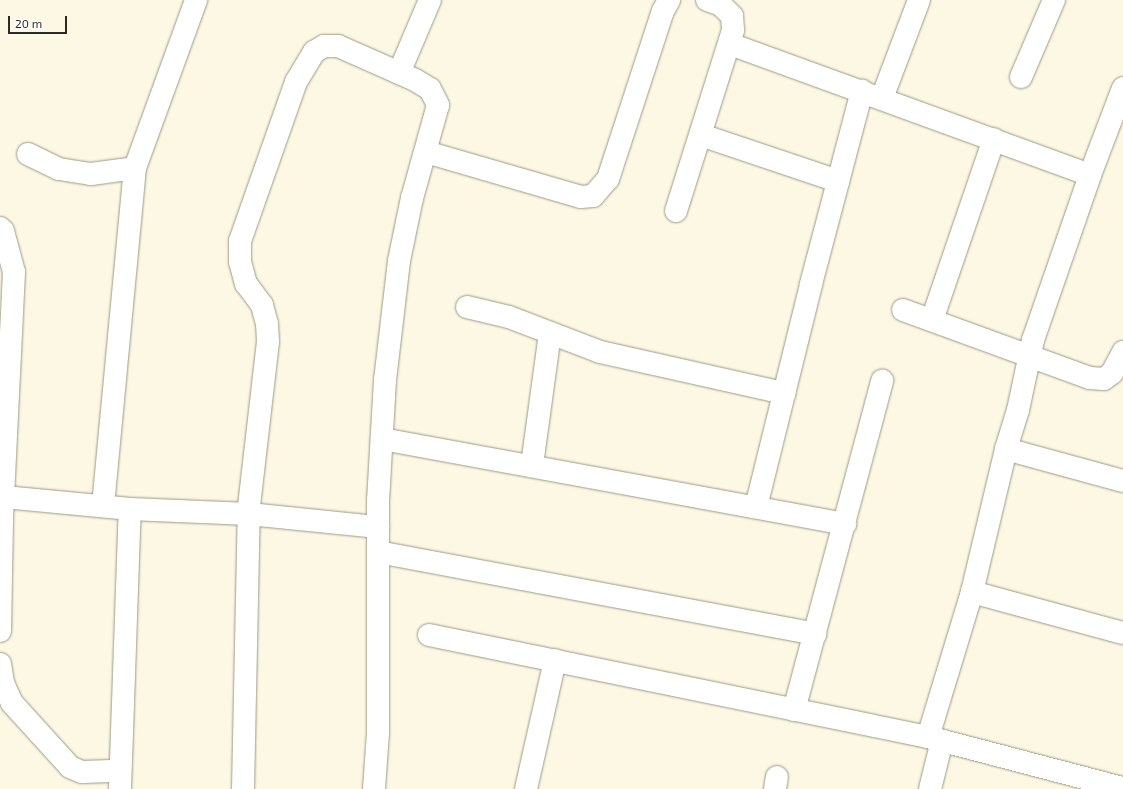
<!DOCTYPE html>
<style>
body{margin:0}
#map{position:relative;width:1123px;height:789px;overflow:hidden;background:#fcf8e3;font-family:"Exo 2",sans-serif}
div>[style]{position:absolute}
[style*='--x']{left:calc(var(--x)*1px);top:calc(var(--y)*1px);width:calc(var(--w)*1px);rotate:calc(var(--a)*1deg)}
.roads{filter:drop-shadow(0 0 1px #9d9986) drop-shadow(0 0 1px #9d9986)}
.minor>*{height:22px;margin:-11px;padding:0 11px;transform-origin:11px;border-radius:11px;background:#fff}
span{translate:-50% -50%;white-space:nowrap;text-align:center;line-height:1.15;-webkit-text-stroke:3px #fff;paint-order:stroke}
.scale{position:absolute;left:8px;top:16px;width:59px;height:18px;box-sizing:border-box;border:2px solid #2b2a22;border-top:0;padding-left:5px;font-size:12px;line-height:14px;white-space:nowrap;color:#2b2a22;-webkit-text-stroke:3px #fff;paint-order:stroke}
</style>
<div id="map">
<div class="roads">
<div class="minor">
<div style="--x:730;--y:44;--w:383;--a:20"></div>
<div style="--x:399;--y:73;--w:79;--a:-67"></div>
<div style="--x:1021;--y:77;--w:84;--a:-66.8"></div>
<div style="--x:882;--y:98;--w:105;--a:-69.3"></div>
<div style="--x:701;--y:135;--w:145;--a:18.6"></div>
<div style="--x:426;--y:152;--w:161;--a:16.2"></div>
<div style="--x:581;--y:197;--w:12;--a:-5"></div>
<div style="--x:593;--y:196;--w:23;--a:-49"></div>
<div style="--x:608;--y:179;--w:177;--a:-71.9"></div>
<div style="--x:663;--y:11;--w:13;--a:-61"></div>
<div style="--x:28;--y:154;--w:34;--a:26"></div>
<div style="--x:59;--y:169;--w:32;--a:9"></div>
<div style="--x:91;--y:174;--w:44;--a:-7.8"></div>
<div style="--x:676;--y:211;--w:190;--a:-72.5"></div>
<div style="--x:733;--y:30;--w:14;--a:-94"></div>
<div style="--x:732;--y:16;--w:16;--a:-135"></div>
<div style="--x:721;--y:5;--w:15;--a:-160"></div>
<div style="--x:0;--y:228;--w:4;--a:45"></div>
<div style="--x:3;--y:231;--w:42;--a:75"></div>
<div style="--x:14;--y:272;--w:247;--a:92.8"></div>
<div style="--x:2;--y:519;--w:112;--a:91"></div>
<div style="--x:467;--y:307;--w:43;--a:13.4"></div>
<div style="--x:509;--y:317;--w:97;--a:21"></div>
<div style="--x:600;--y:352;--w:189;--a:12.6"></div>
<div style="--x:903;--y:310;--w:199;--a:20"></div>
<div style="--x:1090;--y:378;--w:14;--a:4"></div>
<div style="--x:1104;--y:379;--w:10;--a:-37"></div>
<div style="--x:1112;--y:373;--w:24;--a:-62"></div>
<div style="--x:932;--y:320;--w:191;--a:-71.1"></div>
<div style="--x:382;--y:439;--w:471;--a:10.4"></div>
<div style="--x:1006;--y:449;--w:121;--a:15.3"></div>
<div style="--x:532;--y:465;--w:133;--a:-82.2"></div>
<div style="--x:4;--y:497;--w:127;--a:5.4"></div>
<div style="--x:130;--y:509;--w:119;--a:2.4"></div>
<div style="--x:249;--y:514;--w:130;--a:5.8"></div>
<div style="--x:103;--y:506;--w:340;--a:-84.6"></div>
<div style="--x:135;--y:168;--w:179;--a:-70"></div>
<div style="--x:756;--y:507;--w:230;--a:-76.1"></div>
<div style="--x:811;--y:284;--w:200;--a:-75.2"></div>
<div style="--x:378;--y:552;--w:445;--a:10.6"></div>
<div style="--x:972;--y:592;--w:156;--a:15.2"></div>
<div style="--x:429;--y:635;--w:509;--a:11.55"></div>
<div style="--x:928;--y:737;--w:202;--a:14.7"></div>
<div style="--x:0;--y:664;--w:19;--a:81"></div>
<div style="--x:3;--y:683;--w:22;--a:66"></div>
<div style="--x:12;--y:703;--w:86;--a:47.8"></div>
<div style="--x:70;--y:767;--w:13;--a:23"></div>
<div style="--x:82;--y:772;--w:37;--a:-2"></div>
<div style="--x:794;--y:710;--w:341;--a:-75"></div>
<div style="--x:928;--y:737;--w:152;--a:-73.1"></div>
<div style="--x:972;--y:592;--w:147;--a:-76.6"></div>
<div style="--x:1006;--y:449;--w:41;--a:-72.9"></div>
<div style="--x:1018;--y:410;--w:72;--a:-77.9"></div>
<div style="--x:1033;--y:340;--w:175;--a:-70.9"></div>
<div style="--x:1090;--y:175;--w:93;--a:-69.2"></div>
<div style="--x:120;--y:789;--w:280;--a:-88"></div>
<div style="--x:243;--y:789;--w:283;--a:-88.8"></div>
<div style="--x:249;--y:506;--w:165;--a:-83.4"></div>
<div style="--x:268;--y:342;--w:18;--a:-93"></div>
<div style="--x:267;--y:324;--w:20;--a:-105"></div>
<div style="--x:262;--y:305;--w:26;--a:-127"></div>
<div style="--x:246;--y:284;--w:23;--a:-105"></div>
<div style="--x:240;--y:262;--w:21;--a:-90"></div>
<div style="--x:240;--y:241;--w:169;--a:-70.6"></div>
<div style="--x:296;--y:82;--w:35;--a:-59"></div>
<div style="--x:314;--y:52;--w:12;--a:-31"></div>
<div style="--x:324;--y:46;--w:14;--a:0"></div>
<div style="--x:338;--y:46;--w:84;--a:23.8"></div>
<div style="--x:415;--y:80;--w:17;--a:31"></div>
<div style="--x:430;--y:89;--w:18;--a:63"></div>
<div style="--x:438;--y:105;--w:97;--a:105.6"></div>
<div style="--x:412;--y:198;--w:64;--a:101.7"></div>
<div style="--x:399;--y:261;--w:120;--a:96.7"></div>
<div style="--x:385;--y:380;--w:120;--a:93.3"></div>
<div style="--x:378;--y:500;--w:233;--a:90"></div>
<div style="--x:378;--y:733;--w:56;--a:94.1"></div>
<div style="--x:526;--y:789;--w:132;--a:-77.3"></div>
<div style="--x:775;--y:789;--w:12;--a:-81"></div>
<div style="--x:930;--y:789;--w:49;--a:-76"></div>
</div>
</div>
<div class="scale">20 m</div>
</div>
